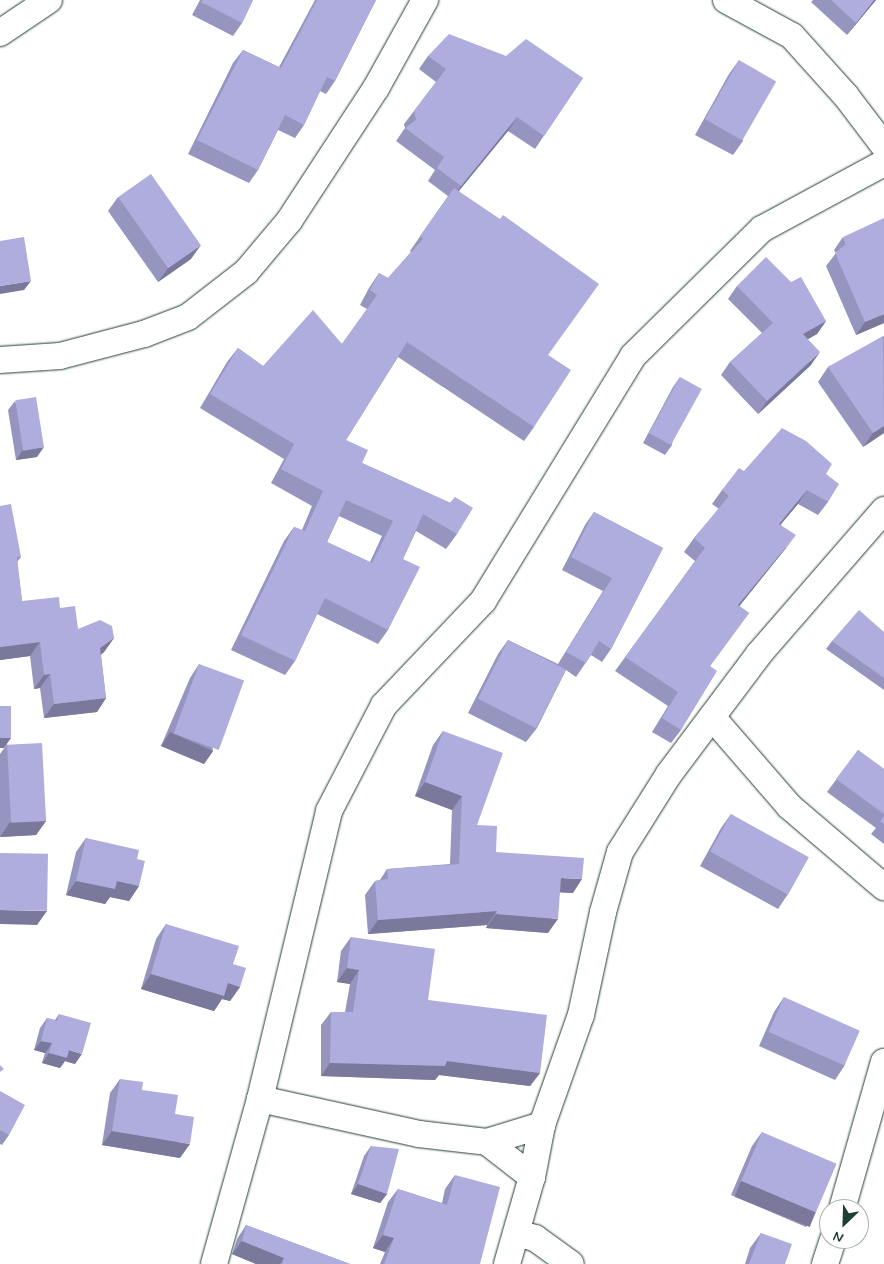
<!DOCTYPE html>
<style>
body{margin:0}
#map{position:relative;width:884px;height:1264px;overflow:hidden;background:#fff;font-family:Mynerve,sans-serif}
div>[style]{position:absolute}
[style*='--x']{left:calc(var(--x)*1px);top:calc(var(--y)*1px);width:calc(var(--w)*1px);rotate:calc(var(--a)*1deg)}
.roads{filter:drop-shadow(0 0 1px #1f3d34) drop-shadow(0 0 1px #1f3d34)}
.minor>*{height:26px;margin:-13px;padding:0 13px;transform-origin:13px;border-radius:13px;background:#fff}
.wall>*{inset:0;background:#9695bf}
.shaded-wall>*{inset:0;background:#7a799b;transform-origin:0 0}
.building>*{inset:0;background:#aeadde;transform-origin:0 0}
span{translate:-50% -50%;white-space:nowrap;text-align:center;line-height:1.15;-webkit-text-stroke:5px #fff;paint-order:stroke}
.north{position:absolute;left:819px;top:1199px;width:50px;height:50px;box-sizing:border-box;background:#fff;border:1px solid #a5b1ae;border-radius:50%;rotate:204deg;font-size:14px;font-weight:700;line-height:20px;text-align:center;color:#1f3d34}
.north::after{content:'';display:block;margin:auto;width:18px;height:22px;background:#1f3d34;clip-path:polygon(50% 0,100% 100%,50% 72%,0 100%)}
</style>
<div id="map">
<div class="roads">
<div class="minor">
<div style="--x:726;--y:0;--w:75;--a:28.6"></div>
<div style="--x:792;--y:36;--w:81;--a:48"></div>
<div style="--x:846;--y:96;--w:63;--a:52.8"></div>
<div style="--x:0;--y:33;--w:59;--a:-34"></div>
<div style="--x:0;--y:360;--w:60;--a:-3.8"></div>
<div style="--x:60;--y:356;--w:87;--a:-14.7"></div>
<div style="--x:144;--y:334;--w:47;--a:-21.1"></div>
<div style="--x:188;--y:317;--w:73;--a:-37.8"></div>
<div style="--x:246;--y:272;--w:67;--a:-49.9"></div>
<div style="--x:289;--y:221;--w:159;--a:-56.8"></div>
<div style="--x:376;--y:88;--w:101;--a:-60.9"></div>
<div style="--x:712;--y:717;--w:118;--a:49.1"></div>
<div style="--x:789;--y:806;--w:125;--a:40.5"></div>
<div style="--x:260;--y:1099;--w:163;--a:12.4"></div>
<div style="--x:419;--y:1134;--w:68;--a:6.7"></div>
<div style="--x:487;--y:1142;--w:58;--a:-17.2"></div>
<div style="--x:487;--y:1142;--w:57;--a:37.9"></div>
<div style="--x:842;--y:1209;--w:153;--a:-74.1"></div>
<div style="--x:516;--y:1233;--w:20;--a:15"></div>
<div style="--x:535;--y:1238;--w:44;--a:35.8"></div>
<div style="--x:214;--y:1264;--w:171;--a:-74.4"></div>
<div style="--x:260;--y:1099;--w:296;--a:-76.5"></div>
<div style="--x:329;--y:811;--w:119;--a:-62.6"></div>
<div style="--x:384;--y:705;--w:144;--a:-46.4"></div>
<div style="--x:483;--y:601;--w:287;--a:-58.5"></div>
<div style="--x:633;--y:356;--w:181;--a:-44.6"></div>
<div style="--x:762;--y:229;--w:139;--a:-28.4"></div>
<div style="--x:507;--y:1264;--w:91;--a:-74"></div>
<div style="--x:532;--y:1177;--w:53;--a:-79.1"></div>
<div style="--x:542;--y:1125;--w:117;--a:-70.5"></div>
<div style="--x:581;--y:1015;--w:105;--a:-77.9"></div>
<div style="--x:603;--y:912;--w:62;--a:-74.2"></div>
<div style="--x:620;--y:852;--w:92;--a:-57.9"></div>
<div style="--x:669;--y:774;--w:150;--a:-53.1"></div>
<div style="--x:759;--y:654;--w:191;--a:-49"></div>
<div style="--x:825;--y:1264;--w:26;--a:-72"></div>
</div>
</div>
<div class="wall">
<div style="clip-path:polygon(200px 0,253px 0,242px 23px,233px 36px,192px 15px)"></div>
<div style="clip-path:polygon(315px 0,376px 0,335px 81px,326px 94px,320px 91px,304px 125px,295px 138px,278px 130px,258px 170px,249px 183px,188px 154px,233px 63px,243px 50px,279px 67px)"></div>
<div style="clip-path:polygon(813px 0,876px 0,847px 35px,811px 2px)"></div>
<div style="clip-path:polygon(evenodd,428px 56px,506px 56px,583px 78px,535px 149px,508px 131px,459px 191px,548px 355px,534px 427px,524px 441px,398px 357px,346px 440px,362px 463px,450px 503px,455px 497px,457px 534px,446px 549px,416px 531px,403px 559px,388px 630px,378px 644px,317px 614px,295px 661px,285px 675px,231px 650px,284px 541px,294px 527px,302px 530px,312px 506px,271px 483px,284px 459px,200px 408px,227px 362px,238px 348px,263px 366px,342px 344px,367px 309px,360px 305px,369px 288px,379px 273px,388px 278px,411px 252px,410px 251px,448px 196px,428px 181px,435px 170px,396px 141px,405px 128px,404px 124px,414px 111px,436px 82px,419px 69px,428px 56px,339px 516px,382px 536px,370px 562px,327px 542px,339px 516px)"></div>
<div style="clip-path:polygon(739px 60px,743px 141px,733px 155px,695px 135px,729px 74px)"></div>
<div style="clip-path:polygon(118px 197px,191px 259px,158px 282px,108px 211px)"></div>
<div style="clip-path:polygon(843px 237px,884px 323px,856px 335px,826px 266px,836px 253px,834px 250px)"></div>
<div style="clip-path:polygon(737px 286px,826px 321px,817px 334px,808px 339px,811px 365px,758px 414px,721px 375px,730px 362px,762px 333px,728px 299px)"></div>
<div style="clip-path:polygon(884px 336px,884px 433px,863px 447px,818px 382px,828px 367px)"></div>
<div style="clip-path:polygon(680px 377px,672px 445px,665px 455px,643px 443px,673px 387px)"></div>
<div style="clip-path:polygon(15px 401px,37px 457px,16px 460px,8px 410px)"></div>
<div style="clip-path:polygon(744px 471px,826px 474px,828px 502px,818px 515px,798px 504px,781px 524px,786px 548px,739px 606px,749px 613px,710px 666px,681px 730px,671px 743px,652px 732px,668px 706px,615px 671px,695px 561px,684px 552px,694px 538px,719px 509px,712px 504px,722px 490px)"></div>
<div style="clip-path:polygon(0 506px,21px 557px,17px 562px,22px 601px,60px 608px,78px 629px,114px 638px,104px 652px,101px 655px,106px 698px,97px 712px,44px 718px,40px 688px,34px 689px,30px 656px,0 660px)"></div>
<div style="clip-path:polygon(594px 512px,663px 548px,611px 649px,602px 662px,591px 655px,576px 677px,566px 670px,537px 728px,526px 742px,468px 713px,498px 654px,508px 640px,558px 664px,603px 591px,562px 570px,585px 525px)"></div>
<div style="clip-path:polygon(884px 632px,884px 690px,826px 649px,832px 641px)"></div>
<div style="clip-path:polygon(199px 664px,213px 751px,204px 764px,161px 746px,190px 678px)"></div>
<div style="clip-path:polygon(443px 731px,477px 825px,496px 852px,573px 893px,560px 892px,548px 933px,486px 928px,487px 925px,368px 934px,365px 895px,375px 881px,380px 880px,387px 869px,450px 864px,452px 810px,415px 796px,433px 745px)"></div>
<div style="clip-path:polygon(7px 744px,46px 821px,36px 835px,0 837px,0 754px)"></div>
<div style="clip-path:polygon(858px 750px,884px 769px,884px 844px,871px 834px,876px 828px,827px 792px)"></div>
<div style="clip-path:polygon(731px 814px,788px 894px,778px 909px,700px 866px,721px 828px)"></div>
<div style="clip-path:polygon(86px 838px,137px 859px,139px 886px,129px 901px,110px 897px,105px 904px,66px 895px,76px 852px)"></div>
<div style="clip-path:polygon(166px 924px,233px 964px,240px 987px,230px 1001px,222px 999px,214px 1011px,141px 989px,156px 939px)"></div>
<div style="clip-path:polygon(351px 937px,428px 1000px,540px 1073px,530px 1086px,439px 1075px,435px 1080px,321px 1076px,321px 1025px,331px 1012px,345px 1012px,350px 984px,337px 982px,341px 951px)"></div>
<div style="clip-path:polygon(784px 997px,845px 1065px,835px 1080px,759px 1046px,774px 1012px)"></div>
<div style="clip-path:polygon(59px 1014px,75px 1064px,65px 1061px,60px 1068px,42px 1063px,45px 1053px,34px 1050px,40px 1028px,47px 1018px,55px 1020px)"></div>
<div style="clip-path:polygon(120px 1079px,175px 1114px,180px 1158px,102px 1145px,110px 1093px)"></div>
<div style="clip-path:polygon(0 1091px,9px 1135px,2px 1145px,0 1144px)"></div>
<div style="clip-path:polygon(762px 1132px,816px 1212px,806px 1227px,731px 1195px,752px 1146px)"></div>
<div style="clip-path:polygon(371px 1146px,387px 1194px,380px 1203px,351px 1194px,364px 1156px)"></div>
<div style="clip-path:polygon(455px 1175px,480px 1264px,380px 1264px,385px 1252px,373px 1248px,388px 1202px,398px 1189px,442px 1203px,445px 1189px)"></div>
<div style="clip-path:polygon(246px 1225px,350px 1264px,256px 1264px,232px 1254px,237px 1239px)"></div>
<div style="clip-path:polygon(761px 1233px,785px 1264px,745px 1264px,750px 1248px)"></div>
</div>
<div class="shaded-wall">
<div style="clip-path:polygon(874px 0,876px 0,847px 35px,856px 23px)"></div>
<div style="clip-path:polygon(517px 117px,508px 131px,452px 199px,461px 186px)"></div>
<div style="clip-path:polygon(201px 245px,191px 259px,158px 282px,168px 268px)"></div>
<div style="clip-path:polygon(31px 281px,24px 290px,0 294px,0 286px)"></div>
<div style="clip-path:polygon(884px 314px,884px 323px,856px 335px,865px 322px)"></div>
<div style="clip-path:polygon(826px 321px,817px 334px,794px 347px,803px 334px)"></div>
<div style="clip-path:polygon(820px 352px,811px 365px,758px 414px,767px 401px)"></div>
<div style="clip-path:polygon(884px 426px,884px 433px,863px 447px,873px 433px)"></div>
<div style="clip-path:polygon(44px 447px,37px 457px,16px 460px,23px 450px)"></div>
<div style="clip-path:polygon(807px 490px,798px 504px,770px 537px,779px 524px)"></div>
<div style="clip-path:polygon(796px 535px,786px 548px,729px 619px,738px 605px)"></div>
<div style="clip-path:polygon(114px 638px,104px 652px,90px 662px,100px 648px)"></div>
<div style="clip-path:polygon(40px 642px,30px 656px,0 660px,0 647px)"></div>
<div style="clip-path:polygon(50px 674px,40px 688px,34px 689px,44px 675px)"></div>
<div style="clip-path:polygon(106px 698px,97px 712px,44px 718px,54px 704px)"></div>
<div style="clip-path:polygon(170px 732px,213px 751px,204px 764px,161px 746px)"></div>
<div style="clip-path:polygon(0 738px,11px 738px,4px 748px,0 748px)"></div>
<div style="clip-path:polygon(425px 782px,462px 796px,452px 810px,415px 796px)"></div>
<div style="clip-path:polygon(46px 821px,36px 835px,0 837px,10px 822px)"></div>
<div style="clip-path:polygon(561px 878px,582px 879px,573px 893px,551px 892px)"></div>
<div style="clip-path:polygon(76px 881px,117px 881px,139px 886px,129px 901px,110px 897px,105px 904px,66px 895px)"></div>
<div style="clip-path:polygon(0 910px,47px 911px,37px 925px,0 924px)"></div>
<div style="clip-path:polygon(497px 911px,487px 925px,368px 934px,378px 920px)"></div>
<div style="clip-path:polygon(496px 914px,558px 919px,548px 933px,486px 928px)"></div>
<div style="clip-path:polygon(347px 968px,359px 970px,350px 984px,337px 982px)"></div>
<div style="clip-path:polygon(151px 974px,228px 983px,240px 987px,230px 1001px,222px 999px,214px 1011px,141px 989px)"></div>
<div style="clip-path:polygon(41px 1041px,52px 1043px,45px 1053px,34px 1050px)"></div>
<div style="clip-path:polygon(69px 1050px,82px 1054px,75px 1064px,65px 1061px,60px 1068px,42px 1063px,49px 1053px)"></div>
<div style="clip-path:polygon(447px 1061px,540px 1073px,530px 1086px,439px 1075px,435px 1080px,321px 1076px,330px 1063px)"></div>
<div style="clip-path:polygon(112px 1131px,190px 1144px,180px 1158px,102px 1145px)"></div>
<div style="left:741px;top:1181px;width:81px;height:17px;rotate:22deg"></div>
<div style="clip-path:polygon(358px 1184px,387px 1194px,380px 1203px,351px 1194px)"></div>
<div style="clip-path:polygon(383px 1235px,394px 1238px,385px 1252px,373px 1248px)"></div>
<div style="clip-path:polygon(242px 1241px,284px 1258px,280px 1264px,256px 1264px,232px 1254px)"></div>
</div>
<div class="building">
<div style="clip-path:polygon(203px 0,253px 0,242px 23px,201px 2px)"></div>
<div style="clip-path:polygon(317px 0,376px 0,335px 81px,327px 77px,304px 125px,285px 115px,258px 170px,197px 140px,243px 50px,281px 68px)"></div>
<div style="clip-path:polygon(831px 0,874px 0,856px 23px)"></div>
<div style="clip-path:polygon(449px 34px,506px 56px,526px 39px,583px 78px,544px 136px,517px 117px,461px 186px,437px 168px,444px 157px,405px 128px,416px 120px,414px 111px,446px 69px,428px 56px)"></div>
<div style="left:739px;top:60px;width:43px;height:68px;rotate:30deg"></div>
<div style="left:151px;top:174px;width:87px;height:40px;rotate:55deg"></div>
<div style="clip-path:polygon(evenodd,454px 188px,500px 219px,503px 215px,599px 284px,548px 355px,571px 370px,534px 427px,407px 342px,346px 440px,368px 450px,362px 463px,451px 503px,455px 497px,473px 508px,457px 534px,423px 514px,403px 559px,420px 567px,388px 630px,325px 598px,295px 661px,241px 635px,294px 527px,305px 531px,323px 491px,281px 469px,294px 444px,210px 394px,238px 348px,263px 366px,313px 310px,342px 344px,377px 295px,370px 290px,379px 273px,388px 278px,423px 239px,420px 236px,454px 188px,346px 500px,393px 521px,372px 563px,327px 542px,346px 500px)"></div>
<div style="clip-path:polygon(884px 218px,884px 314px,865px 322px,835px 253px,846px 244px,843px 237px)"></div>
<div style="clip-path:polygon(24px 237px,31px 281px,0 286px,0 241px)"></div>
<div style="clip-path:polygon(766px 257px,791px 282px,801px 277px,826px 321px,803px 334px,820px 352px,767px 401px,730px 362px,773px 323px,737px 286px)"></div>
<div style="clip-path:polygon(883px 336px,884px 426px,873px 433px,828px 367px)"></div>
<div style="left:680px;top:377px;width:25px;height:64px;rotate:29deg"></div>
<div style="left:36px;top:397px;width:51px;height:21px;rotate:81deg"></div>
<div style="clip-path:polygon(782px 428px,806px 441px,832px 464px,826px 474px,839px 484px,828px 502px,807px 490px,779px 524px,796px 535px,738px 605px,749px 613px,710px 666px,717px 671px,681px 730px,662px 718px,678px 692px,625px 657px,705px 548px,694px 538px,729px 496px,722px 490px,739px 468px,744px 471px)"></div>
<div style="clip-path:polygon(11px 504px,21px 557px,17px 557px,22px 601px,59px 597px,60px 608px,75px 606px,78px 629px,100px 620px,112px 626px,114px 638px,100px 648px,106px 698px,54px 704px,50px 674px,44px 675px,40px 642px,0 647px,0 506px)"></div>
<div style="clip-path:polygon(594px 512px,663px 548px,611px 649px,599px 641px,586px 663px,566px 652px,612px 578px,571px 557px)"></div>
<div style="clip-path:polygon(859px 610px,884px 632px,884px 678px,832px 641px)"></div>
<div style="left:508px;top:640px;width:65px;height:66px;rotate:27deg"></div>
<div style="left:199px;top:664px;width:48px;height:74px;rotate:20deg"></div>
<div style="left:0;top:706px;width:11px;height:32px"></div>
<div style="clip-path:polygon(443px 731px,503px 753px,477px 825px,497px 826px,496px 852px,584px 858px,582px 879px,561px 878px,558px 919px,496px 914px,497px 911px,378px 920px,375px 881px,388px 879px,387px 869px,459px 864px,462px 796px,425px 782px)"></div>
<div style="left:42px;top:743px;width:78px;height:35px;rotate:87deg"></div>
<div style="clip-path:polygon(858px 750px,884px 769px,884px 814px,836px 779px)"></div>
<div style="left:731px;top:814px;width:89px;height:43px;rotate:29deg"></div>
<div style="clip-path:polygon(884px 816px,884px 824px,880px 821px)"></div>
<div style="clip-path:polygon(86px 838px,139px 850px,137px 859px,145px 861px,139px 886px,117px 881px,115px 889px,76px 881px)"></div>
<div style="left:0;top:853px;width:48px;height:57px;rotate:1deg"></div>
<div style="clip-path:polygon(166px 924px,239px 946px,233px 964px,246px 968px,240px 987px,228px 983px,224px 996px,151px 974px)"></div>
<div style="clip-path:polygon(351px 937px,435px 949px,428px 1000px,547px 1015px,540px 1073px,447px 1061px,445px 1066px,330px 1063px,331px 1012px,353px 1012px,359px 970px,347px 968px)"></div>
<div style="left:784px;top:997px;width:83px;height:38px;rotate:24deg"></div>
<div style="clip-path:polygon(59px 1014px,91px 1023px,82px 1054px,69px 1050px,67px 1058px,49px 1053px,52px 1043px,41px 1041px,47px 1018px,57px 1021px)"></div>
<div style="clip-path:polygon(0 1065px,4px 1069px,0 1072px)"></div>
<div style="clip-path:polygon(120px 1079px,143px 1082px,142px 1090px,178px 1095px,175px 1114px,194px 1117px,190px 1144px,112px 1131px)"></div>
<div style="clip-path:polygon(0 1091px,25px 1105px,9px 1135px,0 1130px)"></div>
<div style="left:762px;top:1132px;width:81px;height:53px;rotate:23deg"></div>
<div style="clip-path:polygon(371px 1146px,399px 1149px,387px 1194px,358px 1184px)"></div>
<div style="clip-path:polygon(455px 1175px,500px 1187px,480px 1264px,384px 1264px,394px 1238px,383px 1235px,398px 1189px,447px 1205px)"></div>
<div style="clip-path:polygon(246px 1225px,350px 1264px,282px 1264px,284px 1258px,242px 1241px)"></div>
<div style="clip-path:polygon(761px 1233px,792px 1244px,785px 1264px,749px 1264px)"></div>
</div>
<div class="north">N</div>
</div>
